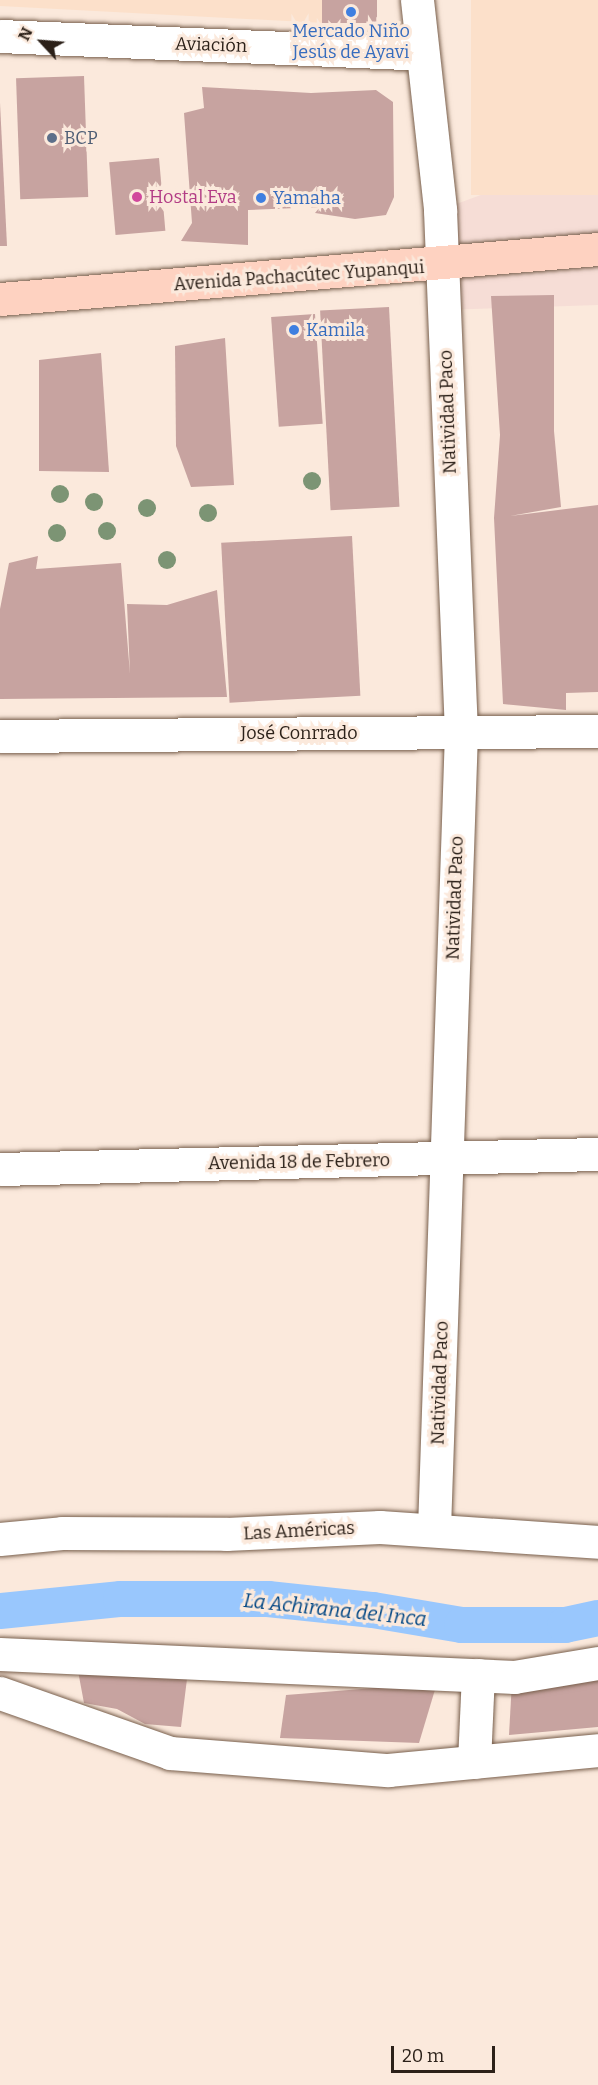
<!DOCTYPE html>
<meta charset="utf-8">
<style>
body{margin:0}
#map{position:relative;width:598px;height:2085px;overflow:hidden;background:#fbe9dc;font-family:Bitter,serif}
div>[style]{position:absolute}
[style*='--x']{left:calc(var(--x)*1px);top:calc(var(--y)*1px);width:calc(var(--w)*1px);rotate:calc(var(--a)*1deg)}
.commercial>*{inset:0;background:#f6ddd6}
.built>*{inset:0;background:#fce0ca;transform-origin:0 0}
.canal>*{height:36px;margin:-18px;padding:0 18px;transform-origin:18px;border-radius:18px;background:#99c7fd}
.building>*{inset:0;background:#c7a3a0;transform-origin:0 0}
.roads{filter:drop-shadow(0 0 2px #785f4c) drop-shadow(0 0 2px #785f4c)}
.minor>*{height:33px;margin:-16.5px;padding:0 16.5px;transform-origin:16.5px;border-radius:16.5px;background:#fff}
.major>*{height:33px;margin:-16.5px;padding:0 16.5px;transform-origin:16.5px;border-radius:16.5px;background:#fed2c1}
.trees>*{width:18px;height:18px;margin:-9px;border-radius:50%;background:#7c9474}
.dots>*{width:16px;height:16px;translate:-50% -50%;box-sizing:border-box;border:3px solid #fbe9dc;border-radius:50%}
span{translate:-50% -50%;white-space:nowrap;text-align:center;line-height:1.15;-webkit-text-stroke:6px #fbe9dc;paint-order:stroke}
.shop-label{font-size:18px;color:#366cbe}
.left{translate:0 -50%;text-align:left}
.street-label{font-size:18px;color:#2c2119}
.service-label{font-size:18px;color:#4e5e75}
.hotel-label{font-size:18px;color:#b23c85}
.water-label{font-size:20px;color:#004684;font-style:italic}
.north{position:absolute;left:12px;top:12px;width:60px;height:60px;-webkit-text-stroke:4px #fbe9dc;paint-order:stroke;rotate:296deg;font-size:16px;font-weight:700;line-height:24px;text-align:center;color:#2c2119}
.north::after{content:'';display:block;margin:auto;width:21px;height:27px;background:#2c2119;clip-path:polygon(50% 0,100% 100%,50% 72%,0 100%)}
.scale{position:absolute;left:391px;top:2046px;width:104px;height:27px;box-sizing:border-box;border:3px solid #2c2119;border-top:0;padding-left:8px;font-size:18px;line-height:21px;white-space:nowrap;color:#2c2119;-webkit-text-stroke:4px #fbe9dc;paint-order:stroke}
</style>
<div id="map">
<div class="commercial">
<div style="clip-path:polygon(598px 152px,598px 305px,444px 310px,440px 210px)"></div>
</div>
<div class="built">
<div style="clip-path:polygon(0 0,322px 0,324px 23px,0 6px)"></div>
<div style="left:471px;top:0;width:127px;height:195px"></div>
</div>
<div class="canal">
<div style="--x:0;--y:1611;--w:122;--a:-5.7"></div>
<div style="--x:121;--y:1599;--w:147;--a:0"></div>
<div style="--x:268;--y:1599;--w:106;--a:6"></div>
<div style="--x:373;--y:1610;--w:90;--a:9.6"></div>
<div style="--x:462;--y:1625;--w:103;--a:0"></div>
<div style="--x:565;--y:1625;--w:34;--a:-12"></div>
</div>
<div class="building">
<div style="left:322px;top:0;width:55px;height:23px"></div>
<div style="left:84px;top:76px;width:121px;height:68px;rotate:88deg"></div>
<div style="clip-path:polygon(202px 87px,311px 93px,376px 90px,393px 102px,394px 197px,386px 215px,355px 219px,315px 213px,320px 207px,248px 210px,248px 245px,181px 241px,192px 223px,184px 113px,204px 108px)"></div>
<div style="clip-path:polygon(0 103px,7px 246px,0 246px)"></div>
<div style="left:159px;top:158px;width:73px;height:50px;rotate:85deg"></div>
<div style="clip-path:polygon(554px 295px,554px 431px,561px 507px,510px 516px,598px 505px,598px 692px,566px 693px,566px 710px,503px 704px,494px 518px,500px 435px,491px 296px)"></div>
<div style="left:389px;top:307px;width:200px;height:69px;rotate:87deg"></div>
<div style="left:315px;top:314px;width:110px;height:44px;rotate:86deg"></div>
<div style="clip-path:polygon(225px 338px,234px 485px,191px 487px,176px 446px,175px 346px)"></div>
<div style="clip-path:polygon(101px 353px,109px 472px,39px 471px,39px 360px)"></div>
<div style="left:352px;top:536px;width:160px;height:131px;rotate:87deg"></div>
<div style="clip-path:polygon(38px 556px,36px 569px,121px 563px,130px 674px,127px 604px,167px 605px,217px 590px,227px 697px,0 699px,0 609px,9px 563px)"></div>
<div style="clip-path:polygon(78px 1671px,188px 1671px,181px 1727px,145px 1724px,117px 1709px,84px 1703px)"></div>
<div style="clip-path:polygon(598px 1675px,598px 1727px,509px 1735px,512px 1681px)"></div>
<div style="clip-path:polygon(437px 1683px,419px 1743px,280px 1738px,286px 1695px)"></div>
</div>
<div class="roads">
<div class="minor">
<div style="--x:417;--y:0;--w:211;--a:83.7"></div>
<div style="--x:440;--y:210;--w:522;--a:87.7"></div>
<div style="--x:461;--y:732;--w:798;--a:91.94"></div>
<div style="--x:0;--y:36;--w:422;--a:2.4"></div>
<div style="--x:0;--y:736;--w:598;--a:-0.48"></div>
<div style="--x:0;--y:1169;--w:598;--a:-1.44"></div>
<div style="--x:0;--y:1539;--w:62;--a:-5.5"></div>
<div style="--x:62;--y:1533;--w:164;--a:0.3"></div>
<div style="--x:226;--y:1534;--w:154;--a:-2.6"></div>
<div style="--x:380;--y:1527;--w:219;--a:3.9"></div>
<div style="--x:0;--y:1654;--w:515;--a:2.56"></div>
<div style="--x:514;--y:1677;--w:85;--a:-9.5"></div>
<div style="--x:0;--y:1693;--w:180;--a:19.4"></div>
<div style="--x:170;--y:1753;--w:219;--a:4.5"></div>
<div style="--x:388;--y:1770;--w:211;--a:-5.4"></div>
<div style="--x:474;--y:1762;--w:87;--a:-87.4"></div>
</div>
<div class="major">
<div style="--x:0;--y:299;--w:600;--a:-4.78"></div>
</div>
</div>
<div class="trees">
<div style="left:312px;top:481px"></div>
<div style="left:60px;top:494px"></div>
<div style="left:94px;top:502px"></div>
<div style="left:147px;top:508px"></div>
<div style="left:208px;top:513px"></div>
<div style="left:107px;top:531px"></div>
<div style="left:57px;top:533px"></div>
<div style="left:167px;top:560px"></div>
</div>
<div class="dots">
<div style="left:351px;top:12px;background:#3f7fe0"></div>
<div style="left:52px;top:138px;background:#5c6f8a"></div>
<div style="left:137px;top:197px;background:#d1479c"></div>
<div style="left:261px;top:198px;background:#3f7fe0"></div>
<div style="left:294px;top:330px;background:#3f7fe0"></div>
</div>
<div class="shop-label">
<span style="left:351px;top:42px">Mercado Niño<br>Jesús de Ayavi</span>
<span class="left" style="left:273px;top:198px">Yamaha</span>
<span class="left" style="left:306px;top:330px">Kamila</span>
</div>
<div class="street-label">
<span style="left:211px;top:45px;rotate:2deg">Aviación</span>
<span style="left:299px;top:276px;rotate:-4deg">Avenida Pachacútec Yupanqui</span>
<span style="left:448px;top:412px;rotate:-92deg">Natividad Paco</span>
<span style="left:299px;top:733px">José Conrrado</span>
<span style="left:455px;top:898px;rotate:-88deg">Natividad Paco</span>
<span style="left:299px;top:1162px;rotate:-1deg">Avenida 18 de Febrero</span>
<span style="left:440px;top:1383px;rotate:-88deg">Natividad Paco</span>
<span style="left:299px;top:1531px;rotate:-3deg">Las Américas</span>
</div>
<div class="service-label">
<span class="left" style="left:64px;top:138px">BCP</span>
</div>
<div class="hotel-label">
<span class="left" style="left:149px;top:197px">Hostal Eva</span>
</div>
<div class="water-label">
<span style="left:335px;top:1610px;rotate:6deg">La Achirana del Inca</span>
</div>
<div class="north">N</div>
<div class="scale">20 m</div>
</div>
